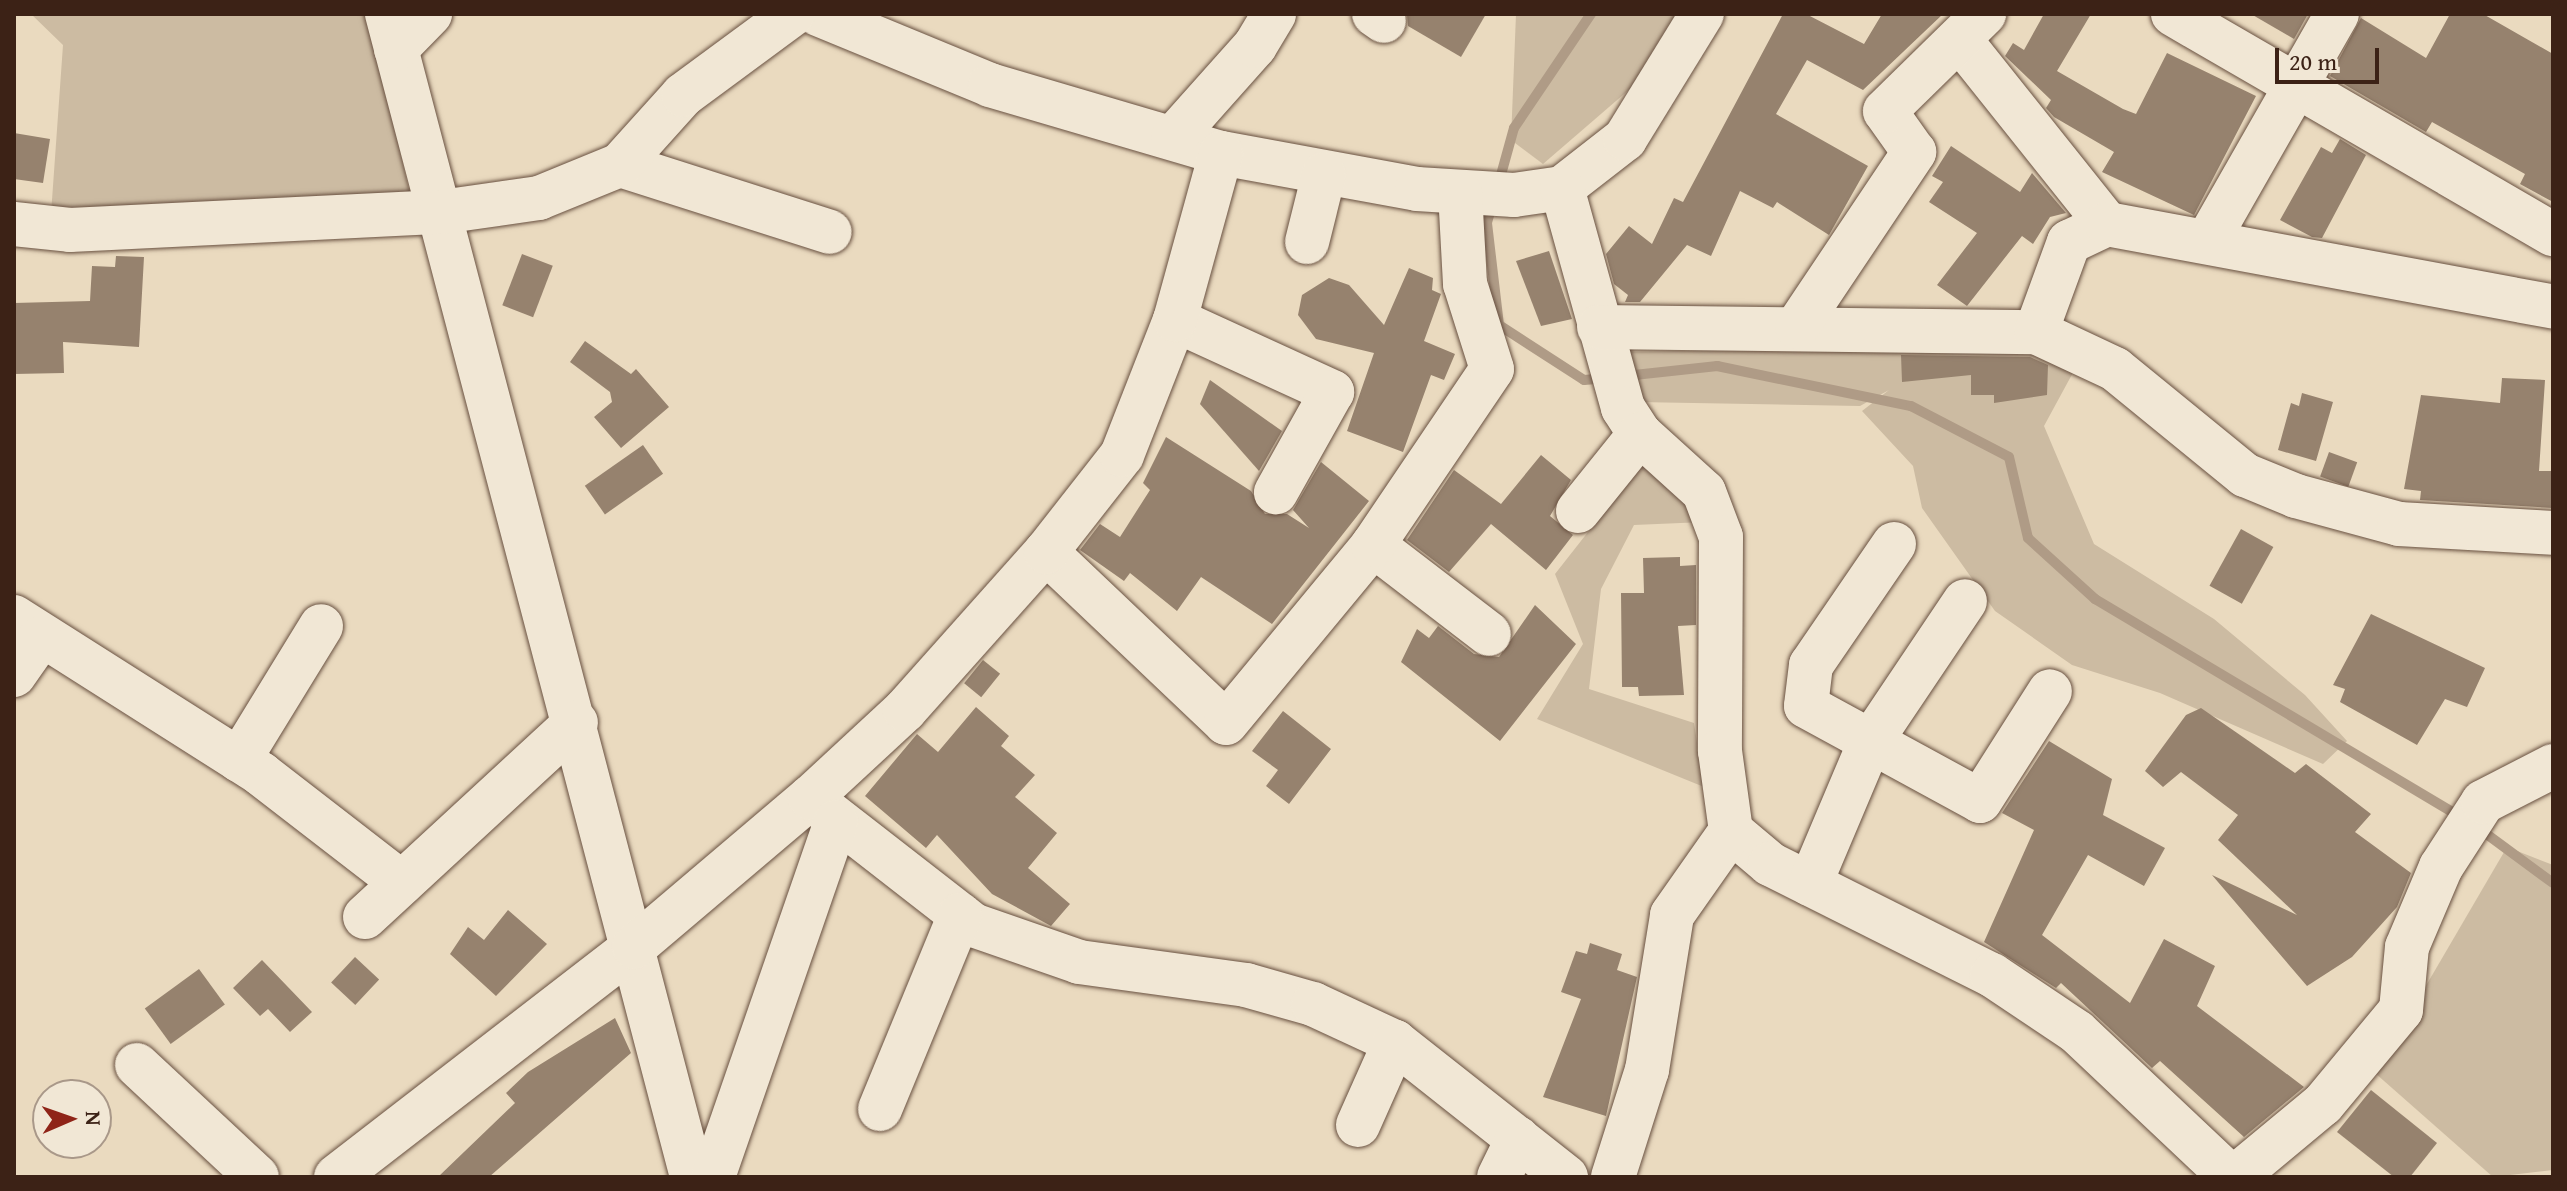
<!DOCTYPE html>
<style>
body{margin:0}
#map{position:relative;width:2567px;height:1191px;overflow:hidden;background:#eadabf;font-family:"Gentium Book Plus",serif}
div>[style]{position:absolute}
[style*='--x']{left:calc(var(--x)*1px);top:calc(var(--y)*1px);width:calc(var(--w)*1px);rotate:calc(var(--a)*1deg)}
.green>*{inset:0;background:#ccbba2}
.stream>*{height:10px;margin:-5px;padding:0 5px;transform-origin:5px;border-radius:5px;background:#af9b86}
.building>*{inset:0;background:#96826e;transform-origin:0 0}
.roads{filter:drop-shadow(0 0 2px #685040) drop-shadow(0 0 2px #685040)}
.minor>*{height:44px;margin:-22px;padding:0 22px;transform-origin:22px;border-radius:22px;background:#f1e7d5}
span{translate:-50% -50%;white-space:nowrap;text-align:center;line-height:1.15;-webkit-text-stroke:8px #f1e7d5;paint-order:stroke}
.frame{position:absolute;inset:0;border:16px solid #3c2216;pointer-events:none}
.north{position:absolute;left:32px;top:1079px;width:80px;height:80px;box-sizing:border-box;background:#f1e7d5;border:2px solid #a99889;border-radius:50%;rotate:88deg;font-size:22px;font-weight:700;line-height:32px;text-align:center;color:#3c2216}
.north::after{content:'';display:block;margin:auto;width:28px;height:36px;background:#8f2418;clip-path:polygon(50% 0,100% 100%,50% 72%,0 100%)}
.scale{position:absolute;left:2275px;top:48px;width:104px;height:36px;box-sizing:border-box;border:4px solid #3c2216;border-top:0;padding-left:10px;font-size:24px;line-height:28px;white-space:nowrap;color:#3c2216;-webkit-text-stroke:6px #f1e7d5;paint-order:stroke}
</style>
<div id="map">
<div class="green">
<div style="clip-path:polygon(31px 14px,369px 14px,411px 199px,51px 214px,63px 45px)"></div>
<div style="clip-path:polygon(1516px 14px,1677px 14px,1638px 82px,1543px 164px,1511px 140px)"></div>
<div style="clip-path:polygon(2031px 345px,2082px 356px,2044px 426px,2094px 544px,2214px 619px,2305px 695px,2347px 741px,2323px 764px,2160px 693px,2072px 665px,1995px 611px,1922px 508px,1913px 466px,1862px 411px,1889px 390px,1860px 406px,1636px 402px,1623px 352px)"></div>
<div style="clip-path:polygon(1643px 462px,1704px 522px,1634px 525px,1601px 589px,1589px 689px,1694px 723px,1704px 787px,1537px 719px,1583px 644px,1555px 574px)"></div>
<div style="clip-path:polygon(2507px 847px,2553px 865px,2553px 1170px,2493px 1177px,2375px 1073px)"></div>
</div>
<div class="stream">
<div style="--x:1499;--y:182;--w:56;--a:-74.5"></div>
<div style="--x:1514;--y:128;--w:138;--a:-56"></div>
<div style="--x:1492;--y:205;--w:19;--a:106"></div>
<div style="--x:1487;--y:223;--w:103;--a:83.3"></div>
<div style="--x:1499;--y:325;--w:101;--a:32.9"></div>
<div style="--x:1584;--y:380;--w:21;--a:-5"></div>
<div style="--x:1625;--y:376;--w:93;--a:-6.2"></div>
<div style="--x:1717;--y:366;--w:198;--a:11.7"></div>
<div style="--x:1911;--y:406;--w:110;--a:27.5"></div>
<div style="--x:2009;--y:457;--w:83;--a:76.8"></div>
<div style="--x:2028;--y:538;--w:91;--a:42.3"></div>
<div style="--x:2095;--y:599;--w:425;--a:30.8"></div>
<div style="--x:2477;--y:827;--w:94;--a:36.4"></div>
</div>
<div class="building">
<div style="clip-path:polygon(1407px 14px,1486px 14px,1461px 57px,1408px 26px)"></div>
<div style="clip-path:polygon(1783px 14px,1806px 14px,1864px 44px,1882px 14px,1943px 14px,1863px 90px,1807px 60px,1776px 114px,1868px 166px,1829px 235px,1777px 202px,1773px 208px,1740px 191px,1711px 256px,1687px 245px,1640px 302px,1625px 302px,1628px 295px,1614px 284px,1606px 254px,1629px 226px,1652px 244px,1674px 198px,1683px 202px)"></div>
<div style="clip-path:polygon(2044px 14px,2091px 14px,2057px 71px,2123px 109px,2136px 114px,2167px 53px,2256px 96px,2194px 215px,2102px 172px,2114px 152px,2054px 117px,2046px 108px,2051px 100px,2005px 56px,2013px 43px,2024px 50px)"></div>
<div style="clip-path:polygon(2251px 14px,2308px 14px,2294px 39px)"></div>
<div style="clip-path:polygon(2450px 14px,2483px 14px,2553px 54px,2553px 202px,2520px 184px,2525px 174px,2432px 122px,2426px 132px,2330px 76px,2361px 18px,2426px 58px)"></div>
<div style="clip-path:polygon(14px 133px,50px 139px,43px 183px,14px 179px)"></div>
<div style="clip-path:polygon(2340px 139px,2366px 155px,2322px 238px,2312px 237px,2280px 220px,2321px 147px,2332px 153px)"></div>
<div style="clip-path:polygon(1951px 146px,2020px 192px,2032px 173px,2066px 213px,2050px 217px,2033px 244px,2022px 236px,1967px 306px,1937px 285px,1977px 233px,1929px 202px,1943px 182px,1932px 176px)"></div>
<div style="clip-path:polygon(1549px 251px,1572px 319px,1541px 326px,1516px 261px)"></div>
<div style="left:522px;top:254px;width:33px;height:55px;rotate:21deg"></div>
<div style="clip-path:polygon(116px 256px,144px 257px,139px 347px,63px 342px,64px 373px,14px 374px,14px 303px,90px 301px,92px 266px,115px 267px)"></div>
<div style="clip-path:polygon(1409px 268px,1433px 278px,1432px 290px,1441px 294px,1424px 341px,1455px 354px,1444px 380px,1431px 375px,1403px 452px,1347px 431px,1374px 353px,1316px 339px,1298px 315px,1302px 295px,1329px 278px,1349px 285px,1384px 325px)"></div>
<div style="clip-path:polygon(585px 341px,631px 374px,636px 369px,669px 407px,621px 448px,594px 417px,612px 402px,610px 392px,570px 362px)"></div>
<div style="clip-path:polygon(1901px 355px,2030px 357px,2048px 365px,2047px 395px,1994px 403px,1994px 395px,1971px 395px,1971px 375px,1902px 382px)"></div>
<div style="clip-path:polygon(2502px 378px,2545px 380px,2539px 471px,2553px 471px,2553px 508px,2420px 500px,2421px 491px,2404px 489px,2421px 395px,2500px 403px)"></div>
<div style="clip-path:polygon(1210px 380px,1282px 431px,1259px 471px,1200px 404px)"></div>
<div style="clip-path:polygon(2302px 393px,2333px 402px,2316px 461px,2278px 450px,2291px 403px,2299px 406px)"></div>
<div style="clip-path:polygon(1166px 437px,1251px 491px,1265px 514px,1287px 514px,1309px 528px,1293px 510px,1321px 462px,1369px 501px,1272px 624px,1201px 577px,1177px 611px,1130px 573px,1124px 581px,1080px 550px,1100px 524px,1120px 537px,1150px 490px,1143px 483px)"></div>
<div style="left:643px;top:445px;width:35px;height:71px;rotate:55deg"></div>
<div style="left:2329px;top:452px;width:30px;height:26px;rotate:20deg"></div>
<div style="clip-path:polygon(1541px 455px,1571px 480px,1550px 516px,1573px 535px,1546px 570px,1491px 524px,1449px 572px,1407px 540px,1454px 470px,1501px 504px)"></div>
<div style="left:2241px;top:529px;width:37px;height:65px;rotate:29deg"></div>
<div style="clip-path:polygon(1680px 557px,1680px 566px,1696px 565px,1696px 625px,1678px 626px,1684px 695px,1639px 696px,1638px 687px,1622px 687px,1621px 593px,1644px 593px,1643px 558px)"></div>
<div style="clip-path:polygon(1535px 605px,1576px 644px,1500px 741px,1401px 662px,1417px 629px,1429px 638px,1438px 626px,1474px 654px,1499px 657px)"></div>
<div style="clip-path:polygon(2371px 614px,2485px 668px,2467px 707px,2445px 699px,2417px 745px,2340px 702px,2345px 689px,2333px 685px)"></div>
<div style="left:983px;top:660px;width:22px;height:30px;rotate:39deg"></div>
<div style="clip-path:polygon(976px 707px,1009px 736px,1001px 746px,1035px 775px,1015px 797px,1057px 833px,1028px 868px,1070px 904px,1051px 926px,992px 894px,937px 835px,926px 848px,865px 796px,917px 734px,938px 752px)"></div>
<div style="clip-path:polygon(2201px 708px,2295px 773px,2306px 764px,2371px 814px,2355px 832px,2411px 873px,2397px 907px,2352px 957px,2307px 986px,2212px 875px,2297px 915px,2218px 840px,2238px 815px,2181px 772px,2163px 787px,2145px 771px,2186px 715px)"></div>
<div style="clip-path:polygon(1283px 711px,1331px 749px,1289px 804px,1266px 786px,1278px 770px,1252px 751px)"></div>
<div style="clip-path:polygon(2049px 741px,2112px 779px,2103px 815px,2165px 848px,2144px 886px,2088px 855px,2042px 935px,2130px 1003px,2164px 939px,2215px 966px,2197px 1006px,2304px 1087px,2244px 1137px,2160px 1061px,2152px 1068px,2061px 983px,2056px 988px,1984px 942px,2034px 830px,2002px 813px)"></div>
<div style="clip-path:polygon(508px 910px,547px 944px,496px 996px,450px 954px,468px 927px,484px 940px)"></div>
<div style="clip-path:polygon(1590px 943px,1622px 954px,1617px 970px,1637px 977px,1606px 1116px,1543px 1097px,1581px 999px,1561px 992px,1576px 951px,1587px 954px)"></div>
<div style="left:355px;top:957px;width:33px;height:35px;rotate:43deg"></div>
<div style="clip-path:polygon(262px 960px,312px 1012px,290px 1032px,268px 1009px,260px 1016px,233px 988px)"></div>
<div style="left:199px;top:969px;width:44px;height:67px;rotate:54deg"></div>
<div style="clip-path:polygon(615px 1018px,631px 1053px,489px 1177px,438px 1177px,515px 1103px,506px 1093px,528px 1072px)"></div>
<div style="clip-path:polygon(2371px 1090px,2437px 1143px,2410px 1177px,2394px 1177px,2337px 1132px)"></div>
</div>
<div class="roads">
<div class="minor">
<div style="--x:387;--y:14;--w:1202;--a:75.3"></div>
<div style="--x:818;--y:14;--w:186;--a:22.4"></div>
<div style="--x:990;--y:85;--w:241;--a:16.4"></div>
<div style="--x:1221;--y:153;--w:199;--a:10.4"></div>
<div style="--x:1417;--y:189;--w:97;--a:3.5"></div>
<div style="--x:1514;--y:195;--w:49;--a:-8.3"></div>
<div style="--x:1562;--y:188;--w:80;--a:-37.9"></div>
<div style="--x:1625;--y:139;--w:147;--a:-58.4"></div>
<div style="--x:1374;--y:14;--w:12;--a:35"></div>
<div style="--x:2173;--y:14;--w:439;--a:30.1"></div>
<div style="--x:1960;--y:40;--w:236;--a:51.4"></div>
<div style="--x:396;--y:49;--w:49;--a:-45.8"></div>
<div style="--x:1173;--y:138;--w:123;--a:-48.3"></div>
<div style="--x:1255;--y:46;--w:37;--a:-59"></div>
<div style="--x:620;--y:165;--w:220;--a:17.7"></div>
<div style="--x:1562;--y:188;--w:228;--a:74.5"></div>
<div style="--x:1623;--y:408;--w:31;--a:57"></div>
<div style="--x:1640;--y:434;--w:86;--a:42.2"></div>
<div style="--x:1704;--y:492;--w:48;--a:69.3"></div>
<div style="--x:1721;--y:537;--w:214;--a:90.3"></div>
<div style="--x:1720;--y:751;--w:81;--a:82.2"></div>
<div style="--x:1731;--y:831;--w:51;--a:40.2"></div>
<div style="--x:1770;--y:864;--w:248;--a:26.6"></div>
<div style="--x:1992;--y:975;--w:102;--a:33.8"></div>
<div style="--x:2077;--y:1032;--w:212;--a:43.3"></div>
<div style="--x:14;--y:224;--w:56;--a:6.1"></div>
<div style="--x:70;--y:230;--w:371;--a:-2.8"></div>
<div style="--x:441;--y:212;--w:99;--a:-8.1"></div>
<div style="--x:539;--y:198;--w:87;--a:-22.2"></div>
<div style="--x:620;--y:165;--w:94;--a:-48"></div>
<div style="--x:683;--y:95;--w:137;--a:-36.4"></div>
<div style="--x:1307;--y:242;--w:70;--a:-76"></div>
<div style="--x:2207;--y:242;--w:262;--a:-60.3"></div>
<div style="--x:1175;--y:320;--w:173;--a:24.6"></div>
<div style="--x:1332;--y:392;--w:115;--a:119.2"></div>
<div style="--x:1599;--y:327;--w:437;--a:0.7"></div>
<div style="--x:2036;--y:332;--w:96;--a:-69.9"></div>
<div style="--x:2069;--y:242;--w:42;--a:-25.3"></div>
<div style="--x:2107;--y:224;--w:454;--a:10.5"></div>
<div style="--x:1797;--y:327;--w:211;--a:-56.2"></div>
<div style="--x:1914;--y:152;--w:50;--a:-125.3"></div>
<div style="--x:1885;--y:111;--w:139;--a:-44.4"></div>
<div style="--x:2036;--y:332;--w:87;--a:25.1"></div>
<div style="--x:2115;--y:369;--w:168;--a:39.2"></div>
<div style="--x:2245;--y:475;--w:55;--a:22.4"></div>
<div style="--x:2296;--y:496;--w:107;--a:15.2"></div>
<div style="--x:2399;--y:524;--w:154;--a:3.3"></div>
<div style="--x:1578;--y:511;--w:99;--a:-51.2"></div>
<div style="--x:1894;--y:544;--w:147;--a:124.4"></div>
<div style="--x:1811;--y:665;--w:41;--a:97"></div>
<div style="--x:1806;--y:706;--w:198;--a:28.6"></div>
<div style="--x:1980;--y:801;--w:130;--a:-57.5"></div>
<div style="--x:1373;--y:545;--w:146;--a:37.5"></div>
<div style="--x:1046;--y:552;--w:248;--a:43.5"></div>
<div style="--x:1226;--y:723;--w:231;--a:-50.4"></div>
<div style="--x:1373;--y:545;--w:212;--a:-55.9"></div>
<div style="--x:1492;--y:369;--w:89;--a:-107.6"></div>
<div style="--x:1465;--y:284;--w:91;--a:-93.1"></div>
<div style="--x:14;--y:617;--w:293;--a:32.4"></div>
<div style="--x:261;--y:774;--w:178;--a:37.7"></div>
<div style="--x:14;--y:675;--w:45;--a:-54.9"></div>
<div style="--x:239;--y:760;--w:157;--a:-58.5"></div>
<div style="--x:810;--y:798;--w:207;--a:37.9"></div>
<div style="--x:973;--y:925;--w:112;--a:19.2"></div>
<div style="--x:1079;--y:962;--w:169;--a:7.8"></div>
<div style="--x:1246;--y:985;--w:70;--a:15.8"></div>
<div style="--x:1313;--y:1004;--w:90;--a:24.9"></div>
<div style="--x:1395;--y:1042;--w:218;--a:38.3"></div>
<div style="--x:1810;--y:884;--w:152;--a:-67.1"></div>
<div style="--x:1869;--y:744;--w:172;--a:-56.1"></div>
<div style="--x:365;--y:917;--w:287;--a:-42.7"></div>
<div style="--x:137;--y:1065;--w:164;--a:43"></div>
<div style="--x:880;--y:1109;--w:210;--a:-67.6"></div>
<div style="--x:1358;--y:1125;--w:91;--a:-66"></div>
<div style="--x:336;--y:1177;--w:376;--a:-37.7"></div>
<div style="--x:634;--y:947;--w:231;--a:-40.3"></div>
<div style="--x:810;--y:798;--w:129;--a:-42.8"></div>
<div style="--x:905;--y:710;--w:212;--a:-48.3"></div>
<div style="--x:1046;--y:552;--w:123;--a:-51.9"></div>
<div style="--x:1122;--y:455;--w:145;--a:-68.6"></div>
<div style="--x:1175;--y:320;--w:173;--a:-74.6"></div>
<div style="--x:713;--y:1177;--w:376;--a:-70.9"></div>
<div style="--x:1499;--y:1177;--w:43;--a:-64"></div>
<div style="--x:1613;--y:1177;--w:112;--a:-72.4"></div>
<div style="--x:1647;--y:1070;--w:157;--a:-80.8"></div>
<div style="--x:1672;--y:915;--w:103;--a:-54.9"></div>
<div style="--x:2235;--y:1177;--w:114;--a:-39.7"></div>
<div style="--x:2323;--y:1104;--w:122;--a:-50.3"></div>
<div style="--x:2401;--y:1010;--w:63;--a:-84.6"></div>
<div style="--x:2407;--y:947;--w:87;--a:-67"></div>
<div style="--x:2441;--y:867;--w:77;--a:-57.1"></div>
<div style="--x:2483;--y:802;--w:79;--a:-27.2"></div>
</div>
</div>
<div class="frame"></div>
<div class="north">N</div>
<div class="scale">20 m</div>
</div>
